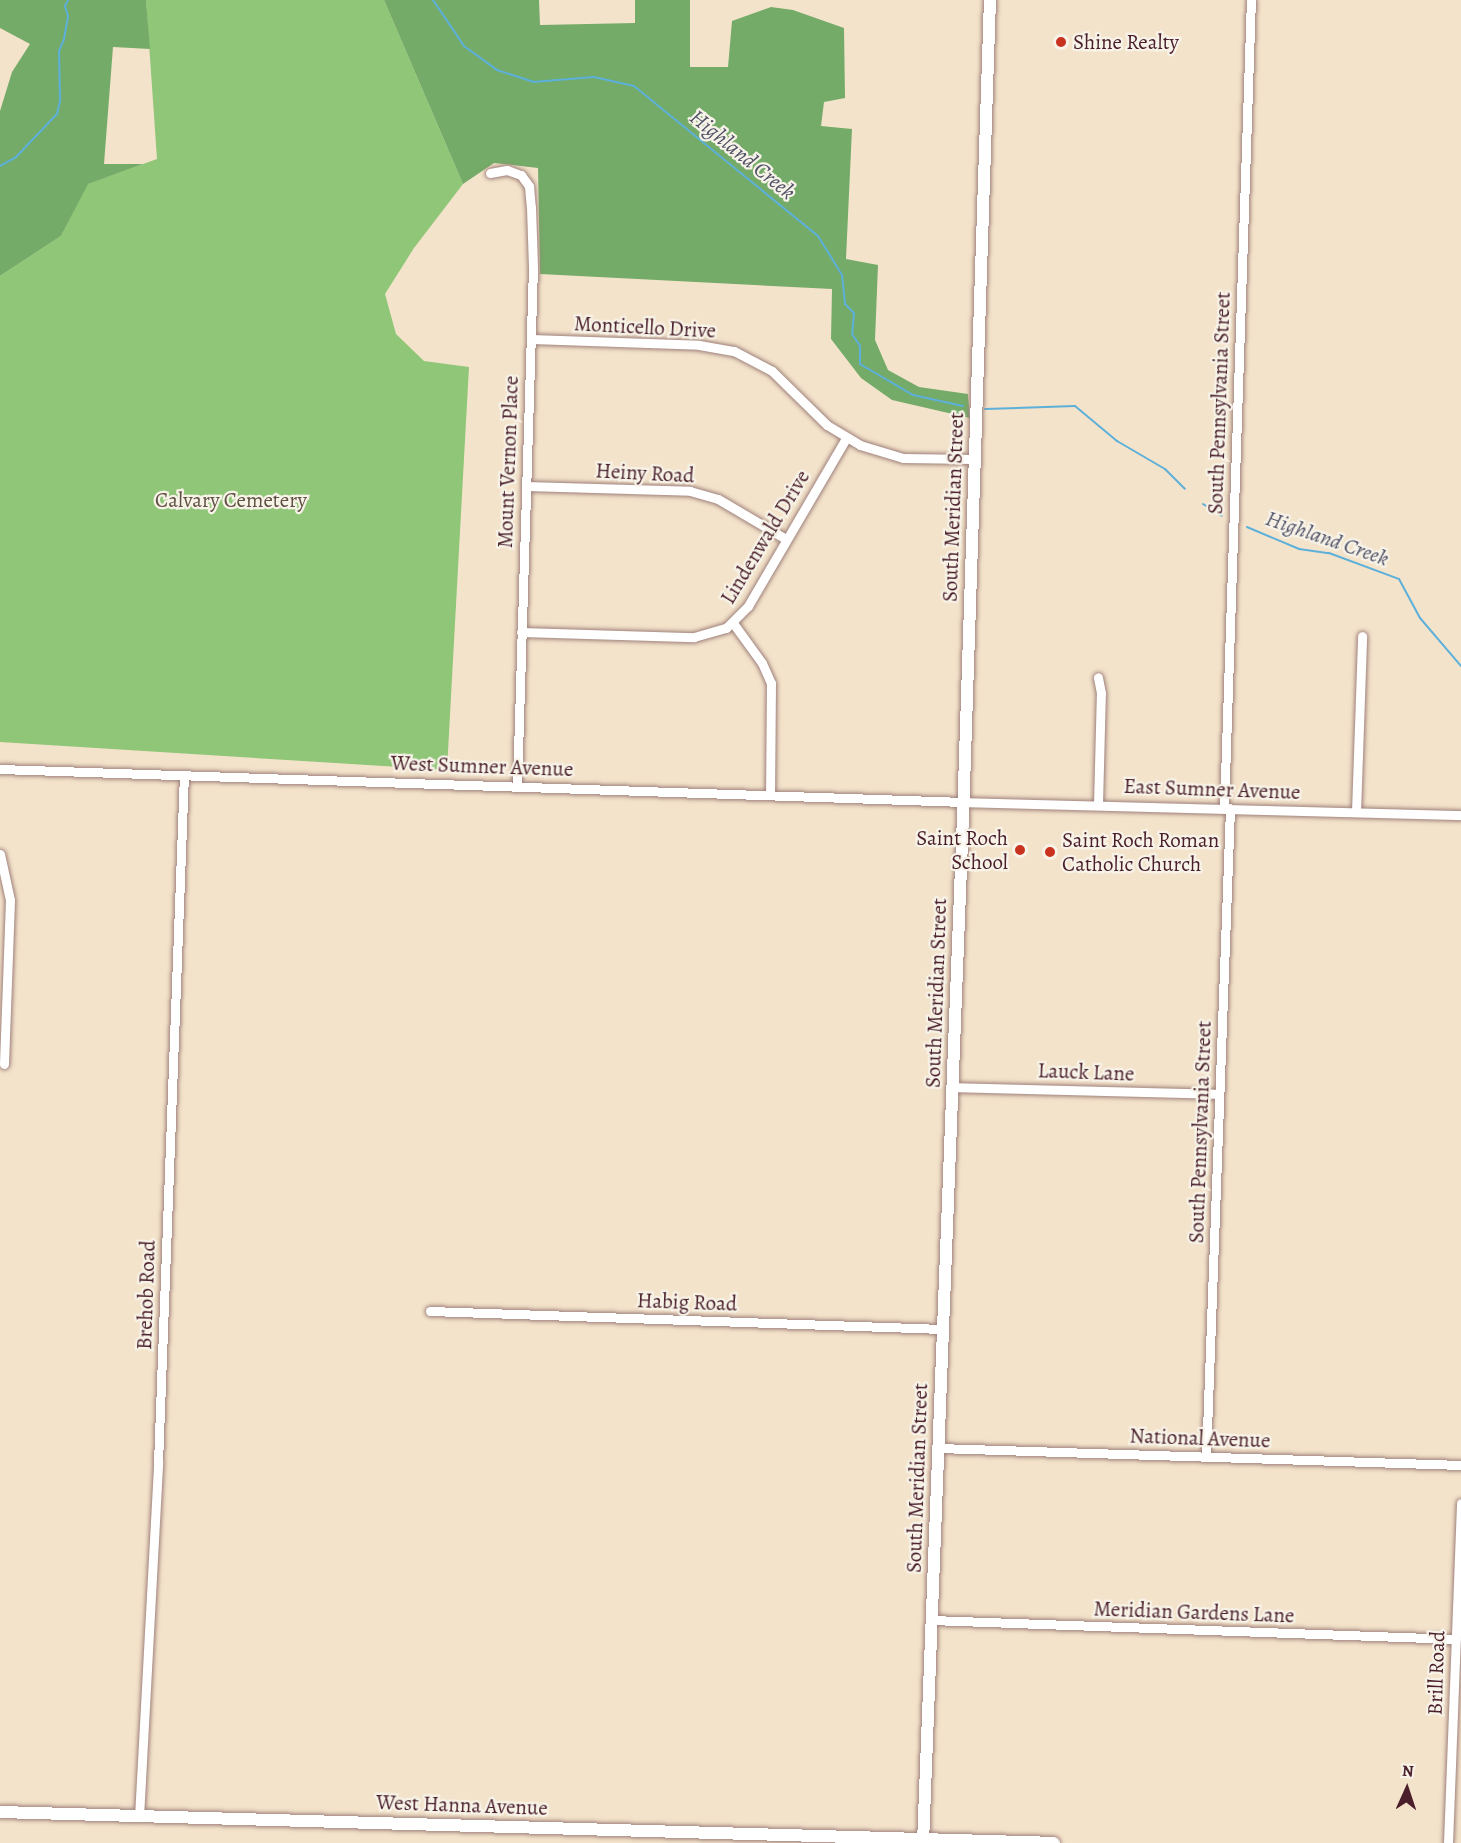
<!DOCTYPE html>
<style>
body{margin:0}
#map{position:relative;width:1461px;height:1843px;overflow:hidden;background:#f4e3cb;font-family:Alegreya,serif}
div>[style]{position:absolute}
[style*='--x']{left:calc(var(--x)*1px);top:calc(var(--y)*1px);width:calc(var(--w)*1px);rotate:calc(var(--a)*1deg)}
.green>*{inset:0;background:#90c678}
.forest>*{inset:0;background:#74ab68}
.stream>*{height:2px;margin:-1px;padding:0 1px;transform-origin:1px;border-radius:1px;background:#5db0d9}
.roads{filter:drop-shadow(0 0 2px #9f817b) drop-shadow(0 0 2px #9f817b)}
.minor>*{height:9px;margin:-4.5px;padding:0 4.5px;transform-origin:4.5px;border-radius:4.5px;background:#fff}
.major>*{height:12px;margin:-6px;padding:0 6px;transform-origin:6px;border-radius:6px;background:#fff}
.dots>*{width:16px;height:16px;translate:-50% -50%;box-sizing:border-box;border:3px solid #f7f3e8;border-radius:50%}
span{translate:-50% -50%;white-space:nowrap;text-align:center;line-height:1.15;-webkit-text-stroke:4.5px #f7f3e8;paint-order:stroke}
.poi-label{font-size:21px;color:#4a1f2b}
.left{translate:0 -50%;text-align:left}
.right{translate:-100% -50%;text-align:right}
.street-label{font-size:21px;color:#4a1f2b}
.park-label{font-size:21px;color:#5f5142}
.water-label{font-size:22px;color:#515268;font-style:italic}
.north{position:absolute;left:1377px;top:1759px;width:60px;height:60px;-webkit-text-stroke:4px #f7f3e8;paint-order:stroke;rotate:3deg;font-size:16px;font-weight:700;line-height:24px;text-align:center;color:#4a1f2b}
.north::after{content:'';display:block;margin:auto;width:21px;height:27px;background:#4a1f2b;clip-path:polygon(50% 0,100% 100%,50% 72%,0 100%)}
</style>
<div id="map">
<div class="green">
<div style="clip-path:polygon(146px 0,384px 0,463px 184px,414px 248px,385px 294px,396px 334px,424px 361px,469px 367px,447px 770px,0 742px,0 276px,61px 236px,87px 184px,157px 159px)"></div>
</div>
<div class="forest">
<div style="clip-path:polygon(0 0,146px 0,150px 49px,113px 47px,104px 164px,143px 164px,88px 184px,61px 236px,0 276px,0 111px,12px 72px,30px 44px,0 28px)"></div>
<div style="clip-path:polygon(384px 0,539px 0,540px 25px,635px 23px,635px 0,690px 0,690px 67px,728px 67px,732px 21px,771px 7px,793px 10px,844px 28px,845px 98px,824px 102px,821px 126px,852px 129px,846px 259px,878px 265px,875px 340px,888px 370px,919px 387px,968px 394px,970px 418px,892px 400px,861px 378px,831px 339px,832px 289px,540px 274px,538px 168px,494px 163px,463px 184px)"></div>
</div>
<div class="stream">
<div style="--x:433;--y:0;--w:55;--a:56"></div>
<div style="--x:464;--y:46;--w:41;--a:36"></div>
<div style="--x:497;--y:70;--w:38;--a:18"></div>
<div style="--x:533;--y:82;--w:61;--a:-4.7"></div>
<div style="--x:594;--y:77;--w:41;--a:12.7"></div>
<div style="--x:634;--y:86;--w:237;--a:39.2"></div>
<div style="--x:818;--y:236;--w:46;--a:58.4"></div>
<div style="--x:842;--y:275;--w:29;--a:84"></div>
<div style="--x:845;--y:304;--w:13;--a:45"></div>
<div style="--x:854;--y:313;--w:21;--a:95"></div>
<div style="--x:852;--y:334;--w:14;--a:56"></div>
<div style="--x:860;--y:346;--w:18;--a:90"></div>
<div style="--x:860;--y:364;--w:61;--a:30.3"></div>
<div style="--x:913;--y:395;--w:51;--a:12.4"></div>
<div style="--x:0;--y:166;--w:18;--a:-29"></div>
<div style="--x:16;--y:157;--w:59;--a:-46.4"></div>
<div style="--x:57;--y:114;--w:13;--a:-77"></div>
<div style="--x:60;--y:101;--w:50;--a:-91.1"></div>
<div style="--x:59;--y:51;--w:13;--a:-67"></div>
<div style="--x:64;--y:39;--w:23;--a:-80"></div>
<div style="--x:68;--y:16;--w:10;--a:-107"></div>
<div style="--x:65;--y:6;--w:7;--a:-63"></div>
<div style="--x:985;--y:409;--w:90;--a:-1.9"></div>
<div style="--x:1075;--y:406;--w:55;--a:39.8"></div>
<div style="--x:1117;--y:441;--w:56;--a:30.3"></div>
<div style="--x:1165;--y:469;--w:28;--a:45"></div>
<div style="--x:1203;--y:504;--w:22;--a:32"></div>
<div style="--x:1247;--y:527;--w:56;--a:22.9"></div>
<div style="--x:1299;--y:549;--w:30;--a:8"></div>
<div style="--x:1329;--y:553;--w:75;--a:20.4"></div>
<div style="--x:1399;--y:579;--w:44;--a:61.7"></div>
<div style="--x:1420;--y:618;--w:63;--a:49.5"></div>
</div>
<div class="roads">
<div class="minor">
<div style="--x:490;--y:173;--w:17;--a:-10"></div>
<div style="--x:507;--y:170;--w:15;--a:20"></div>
<div style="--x:521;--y:175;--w:14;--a:54"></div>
<div style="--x:529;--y:186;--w:21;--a:85"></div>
<div style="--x:531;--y:207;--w:60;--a:88.1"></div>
<div style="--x:533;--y:267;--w:519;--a:91.77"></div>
<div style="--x:531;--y:339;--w:168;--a:2"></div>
<div style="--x:699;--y:345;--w:36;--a:10"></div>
<div style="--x:734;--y:351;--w:43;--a:27.8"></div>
<div style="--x:772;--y:371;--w:77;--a:44.5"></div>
<div style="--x:827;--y:425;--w:39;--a:31"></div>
<div style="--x:860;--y:445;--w:45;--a:16.8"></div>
<div style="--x:903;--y:458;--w:71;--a:0.8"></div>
<div style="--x:526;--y:486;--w:164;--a:1.7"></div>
<div style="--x:690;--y:491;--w:29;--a:16"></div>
<div style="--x:718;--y:499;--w:79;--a:30.5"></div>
<div style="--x:733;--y:623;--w:49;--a:54.1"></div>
<div style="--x:762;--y:663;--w:22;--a:66"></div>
<div style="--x:771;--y:683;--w:111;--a:90.5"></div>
<div style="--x:521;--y:632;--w:173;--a:1.7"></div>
<div style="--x:694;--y:637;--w:33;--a:-16"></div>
<div style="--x:726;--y:628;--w:31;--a:-45"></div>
<div style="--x:748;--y:606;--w:194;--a:-59.7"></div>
<div style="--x:0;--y:769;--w:964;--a:1.96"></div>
<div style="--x:963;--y:802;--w:498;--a:1.5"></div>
<div style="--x:1098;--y:804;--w:111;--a:-88.5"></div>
<div style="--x:1101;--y:693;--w:16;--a:-101"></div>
<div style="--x:1224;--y:808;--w:808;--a:-88.09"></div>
<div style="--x:1356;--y:812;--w:176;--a:-88"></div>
<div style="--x:0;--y:854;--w:47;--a:77.7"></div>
<div style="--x:10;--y:900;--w:164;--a:92.1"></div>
<div style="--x:952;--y:1087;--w:267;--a:1.5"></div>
<div style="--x:430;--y:1311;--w:513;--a:2.01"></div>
<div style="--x:938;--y:1448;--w:523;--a:1.86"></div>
<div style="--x:1206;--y:1457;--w:649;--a:-87.88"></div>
<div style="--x:931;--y:1620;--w:525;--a:2.07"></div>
<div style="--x:139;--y:1817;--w:355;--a:-86.9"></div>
<div style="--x:158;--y:1463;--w:688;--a:-87.84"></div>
<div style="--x:1448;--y:1843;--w:340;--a:-87.8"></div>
</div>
<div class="major">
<div style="--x:0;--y:1812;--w:1054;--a:1.68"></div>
<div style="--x:923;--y:1843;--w:1027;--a:-87.77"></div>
<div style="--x:963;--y:817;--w:817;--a:-88.11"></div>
</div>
</div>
<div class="dots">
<div style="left:1061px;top:42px;background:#c8321e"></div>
<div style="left:1020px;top:850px;background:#c8321e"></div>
<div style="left:1050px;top:852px;background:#c8321e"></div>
</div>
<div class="poi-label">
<span class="left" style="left:1073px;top:42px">Shine Realty</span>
<span class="right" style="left:1008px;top:850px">Saint Roch<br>School</span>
<span class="left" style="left:1062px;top:852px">Saint Roch Roman<br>Catholic Church</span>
</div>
<div class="street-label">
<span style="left:645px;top:327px;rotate:3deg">Monticello Drive</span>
<span style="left:1219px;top:403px;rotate:-88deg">South Pennsylvania Street</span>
<span style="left:508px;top:462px;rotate:-88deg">Mount Vernon Place</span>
<span style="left:645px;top:473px;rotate:3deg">Heiny Road</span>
<span style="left:953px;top:507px;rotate:-88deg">South Meridian Street</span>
<span style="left:765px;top:537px;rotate:-59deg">Lindenwald Drive</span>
<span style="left:482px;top:766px;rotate:2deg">West Sumner Avenue</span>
<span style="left:1212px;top:789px;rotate:2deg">East Sumner Avenue</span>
<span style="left:936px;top:993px;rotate:-88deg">South Meridian Street</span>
<span style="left:1086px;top:1072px;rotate:2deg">Lauck Lane</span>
<span style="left:1200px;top:1132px;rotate:-88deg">South Pennsylvania Street</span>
<span style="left:146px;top:1295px;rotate:-88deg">Brehob Road</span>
<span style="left:687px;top:1302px;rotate:2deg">Habig Road</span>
<span style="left:1200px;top:1438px;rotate:2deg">National Avenue</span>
<span style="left:917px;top:1478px;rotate:-88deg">South Meridian Street</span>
<span style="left:1194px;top:1612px;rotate:2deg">Meridian Gardens Lane</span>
<span style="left:1436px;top:1673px;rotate:-88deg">Brill Road</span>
<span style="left:462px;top:1805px;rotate:2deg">West Hanna Avenue</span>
</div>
<div class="park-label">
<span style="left:231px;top:500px">Calvary Cemetery</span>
</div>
<div class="water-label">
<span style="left:742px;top:155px;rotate:39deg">Highland Creek</span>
<span style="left:1327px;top:539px;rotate:19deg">Highland Creek</span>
</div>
<div class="north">N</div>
</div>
